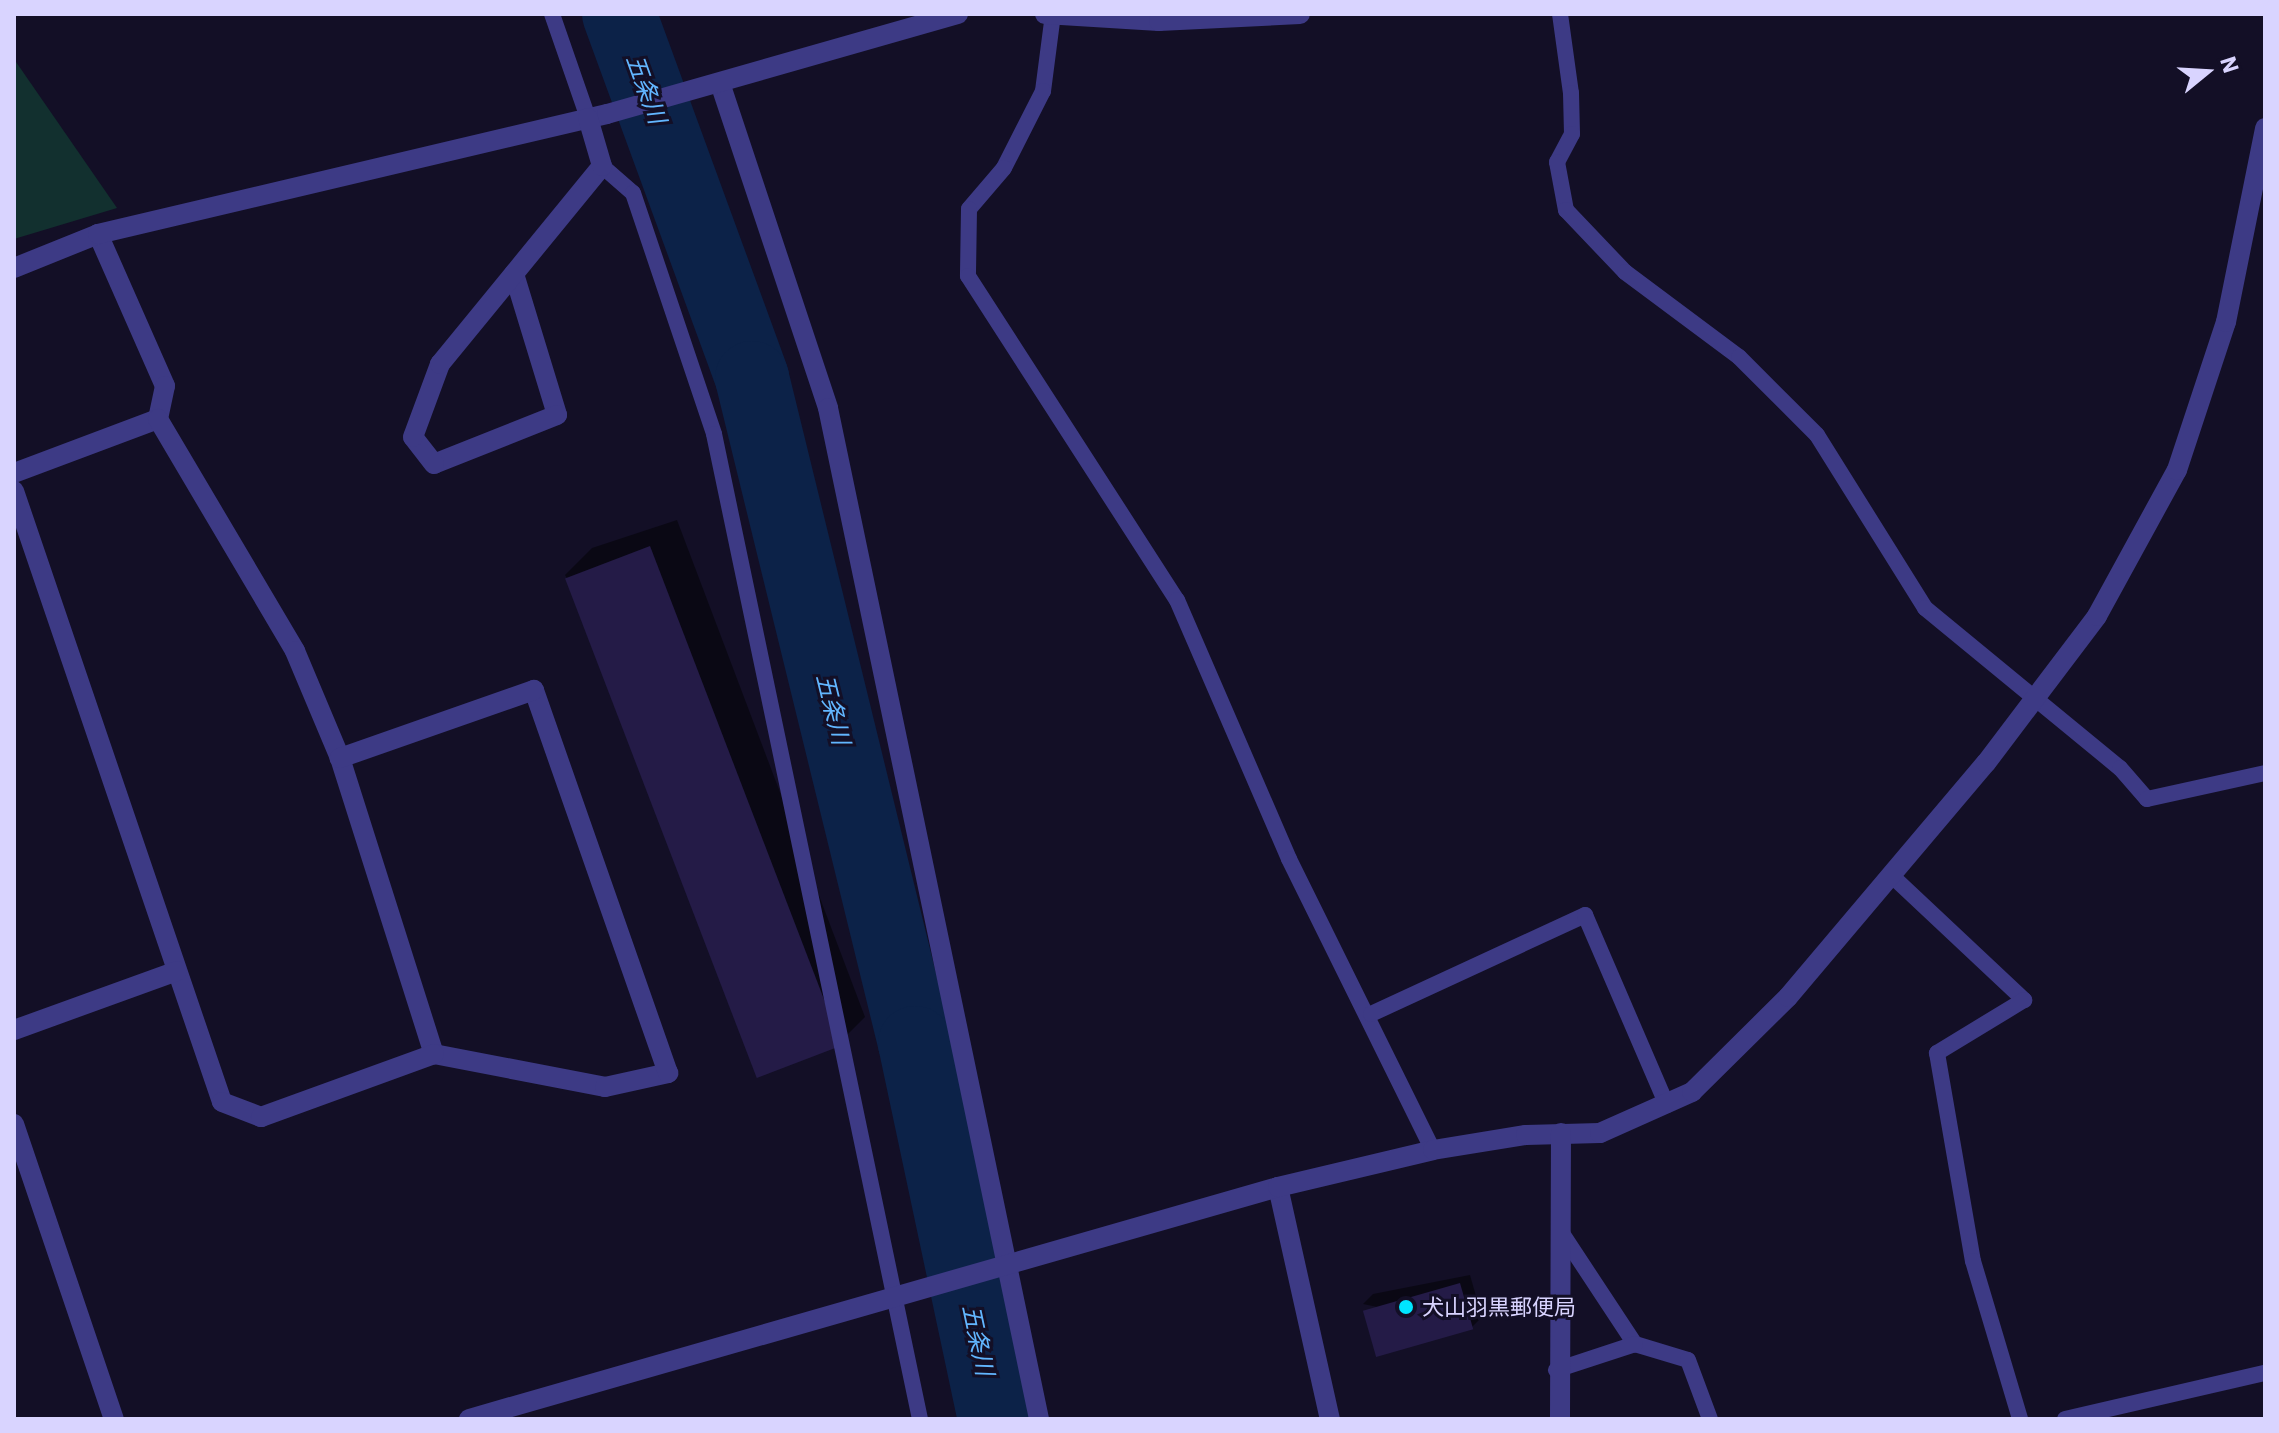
<!DOCTYPE html>
<meta charset="utf-8">
<style>
body{margin:0}
#map{position:relative;width:2279px;height:1433px;overflow:hidden;background:#130f26;font-family:"IBM Plex Sans","Noto Sans JP",sans-serif}
div>[style]{position:absolute}
[style*='--x']{left:calc(var(--x)*1px);top:calc(var(--y)*1px);width:calc(var(--w)*1px);rotate:calc(var(--a)*1deg)}
.green>*{inset:0;background:#12302f}
.shadow>*{inset:0;background:#0007}
.river>*{height:74px;margin:-37px;padding:0 37px;transform-origin:37px;border-radius:37px;background:#0c2248}
.building>*{inset:0;background:#241b47;transform-origin:0 0}
.service>*{height:16px;margin:-8px;padding:0 8px;transform-origin:8px;border-radius:8px;background:#3d3a85}
.minor>*{height:20px;margin:-10px;padding:0 10px;transform-origin:10px;border-radius:10px;background:#3d3a85}
.dots>*{width:22px;height:22px;translate:-50% -50%;box-sizing:border-box;border:4px solid #130f26;border-radius:50%}
span{translate:-50% -50%;white-space:nowrap;text-align:center;line-height:1.15;-webkit-text-stroke:6px #130f26;paint-order:stroke}
.poi-label{font-size:22px;color:#d9d4ff}
.left{translate:0 -50%;text-align:left}
.water-label{font-size:24px;color:#62b6ff;font-style:italic}
.frame{position:absolute;inset:0;border:16px solid #d9d4ff;pointer-events:none}
.north{position:absolute;left:2167px;top:32px;width:80px;height:80px;-webkit-text-stroke:6px #130f26;paint-order:stroke;rotate:72deg;font-size:22px;font-weight:700;line-height:32px;text-align:center;color:#d9d4ff}
.north::after{content:'';display:block;margin:auto;width:28px;height:36px;background:#d9d4ff;clip-path:polygon(50% 0,100% 100%,50% 72%,0 100%)}
</style>
<div id="map">
<div class="green">
<div style="clip-path:polygon(14px 59px,117px 208px,14px 239px)"></div>
</div>
<div class="shadow">
<div style="clip-path:polygon(677px 520px,865px 1017px,838px 1044px,565px 575px,592px 548px)"></div>
<div style="clip-path:polygon(1470px 1275px,1482px 1317px,1472px 1327px,1363px 1304px,1373px 1294px)"></div>
</div>
<div class="river">
<div style="--x:619;--y:14;--w:388;--a:69.9"></div>
<div style="--x:752;--y:378;--w:685;--a:76.23"></div>
<div style="--x:915;--y:1043;--w:384;--a:78"></div>
</div>
<div class="building">
<div style="left:650px;top:546px;width:535px;height:91px;rotate:69deg"></div>
<div style="left:1460px;top:1283px;width:48px;height:101px;rotate:74deg"></div>
</div>
<div class="service">
<div style="--x:552;--y:14;--w:110;--a:70.9"></div>
<div style="--x:1053;--y:14;--w:78;--a:97.4"></div>
<div style="--x:1043;--y:91;--w:86;--a:116.9"></div>
<div style="--x:1004;--y:168;--w:54;--a:130.5"></div>
<div style="--x:969;--y:209;--w:67;--a:90.9"></div>
<div style="--x:968;--y:276;--w:386;--a:57.2"></div>
<div style="--x:1177;--y:600;--w:282;--a:66.6"></div>
<div style="--x:1289;--y:859;--w:325;--a:63.7"></div>
<div style="--x:1560;--y:14;--w:80;--a:82.1"></div>
<div style="--x:1571;--y:93;--w:41;--a:88.6"></div>
<div style="--x:1572;--y:134;--w:32;--a:118"></div>
<div style="--x:1557;--y:162;--w:49;--a:79.4"></div>
<div style="--x:1566;--y:210;--w:86;--a:46.4"></div>
<div style="--x:1625;--y:272;--w:142;--a:36.7"></div>
<div style="--x:1739;--y:357;--w:110;--a:45"></div>
<div style="--x:1817;--y:435;--w:204;--a:58"></div>
<div style="--x:1925;--y:608;--w:252;--a:39.4"></div>
<div style="--x:2120;--y:768;--w:41;--a:48.9"></div>
<div style="--x:2147;--y:799;--w:121;--a:-12.4"></div>
<div style="--x:602;--y:166;--w:41;--a:41.1"></div>
<div style="--x:633;--y:193;--w:254;--a:71.4"></div>
<div style="--x:714;--y:434;--w:1006;--a:78.19"></div>
<div style="--x:1891;--y:875;--w:183;--a:43.2"></div>
<div style="--x:2024;--y:1000;--w:102;--a:148.7"></div>
<div style="--x:1937;--y:1053;--w:211;--a:80.2"></div>
<div style="--x:1973;--y:1261;--w:165;--a:73.4"></div>
<div style="--x:1371;--y:1014;--w:236;--a:-24.8"></div>
<div style="--x:1585;--y:915;--w:207;--a:66.7"></div>
<div style="--x:1563;--y:1235;--w:131;--a:56.6"></div>
<div style="--x:1635;--y:1344;--w:55;--a:16.8"></div>
<div style="--x:1688;--y:1360;--w:63;--a:69.6"></div>
<div style="--x:1556;--y:1370;--w:83;--a:-18.2"></div>
<div style="--x:2065;--y:1419;--w:205;--a:-13"></div>
</div>
<div class="minor">
<div style="--x:1045;--y:14;--w:114;--a:3.5"></div>
<div style="--x:1159;--y:21;--w:141;--a:-2.8"></div>
<div style="--x:720;--y:83;--w:342;--a:71.6"></div>
<div style="--x:828;--y:408;--w:1033;--a:78.21"></div>
<div style="--x:98;--y:234;--w:166;--a:66.2"></div>
<div style="--x:165;--y:386;--w:34;--a:102"></div>
<div style="--x:14;--y:268;--w:91;--a:-22"></div>
<div style="--x:98;--y:234;--w:523;--a:-13.27"></div>
<div style="--x:607;--y:114;--w:365;--a:-15.9"></div>
<div style="--x:514;--y:274;--w:147;--a:73"></div>
<div style="--x:557;--y:415;--w:132;--a:158.3"></div>
<div style="--x:434;--y:464;--w:34;--a:-128"></div>
<div style="--x:413;--y:437;--w:78;--a:-69.7"></div>
<div style="--x:440;--y:364;--w:256;--a:-50.7"></div>
<div style="--x:602;--y:166;--w:50;--a:-106.3"></div>
<div style="--x:14;--y:473;--w:154;--a:-20.6"></div>
<div style="--x:158;--y:419;--w:269;--a:59.4"></div>
<div style="--x:295;--y:651;--w:116;--a:67.2"></div>
<div style="--x:340;--y:758;--w:311;--a:72.4"></div>
<div style="--x:434;--y:1054;--w:174;--a:10.9"></div>
<div style="--x:605;--y:1087;--w:65;--a:-12.5"></div>
<div style="--x:668;--y:1073;--w:406;--a:-109.3"></div>
<div style="--x:534;--y:690;--w:206;--a:160.7"></div>
<div style="--x:14;--y:491;--w:645;--a:71.2"></div>
<div style="--x:222;--y:1102;--w:42;--a:21"></div>
<div style="--x:261;--y:1117;--w:184;--a:-20"></div>
<div style="--x:14;--y:1030;--w:173;--a:-19.9"></div>
<div style="--x:14;--y:1124;--w:311;--a:71.3"></div>
<div style="--x:1278;--y:1187;--w:238;--a:77.4"></div>
<div style="--x:469;--y:1419;--w:842;--a:-16"></div>
<div style="--x:1278;--y:1187;--w:159;--a:-13.4"></div>
<div style="--x:1433;--y:1150;--w:94;--a:-9.2"></div>
<div style="--x:1526;--y:1135;--w:74;--a:-1.5"></div>
<div style="--x:1600;--y:1133;--w:101;--a:-24"></div>
<div style="--x:1692;--y:1092;--w:135;--a:-44.7"></div>
<div style="--x:1788;--y:997;--w:307;--a:-49.8"></div>
<div style="--x:1986;--y:763;--w:184;--a:-52.9"></div>
<div style="--x:2097;--y:616;--w:166;--a:-61.3"></div>
<div style="--x:2177;--y:470;--w:156;--a:-71.7"></div>
<div style="--x:2226;--y:322;--w:198;--a:-78.6"></div>
<div style="--x:1560;--y:1419;--w:286;--a:-89.8"></div>
</div>
<div class="dots">
<div style="left:1406px;top:1307px;background:#00e5ff"></div>
</div>
<div class="poi-label">
<span class="left" style="left:1422px;top:1307px">犬山羽黒郵便局</span>
</div>
<div class="water-label">
<span style="left:646px;top:89px;rotate:70deg">五条川</span>
<span style="left:833px;top:709px;rotate:76deg">五条川</span>
<span style="left:978px;top:1340px;rotate:78deg">五条川</span>
</div>
<div class="frame"></div>
<div class="north">N</div>
</div>
